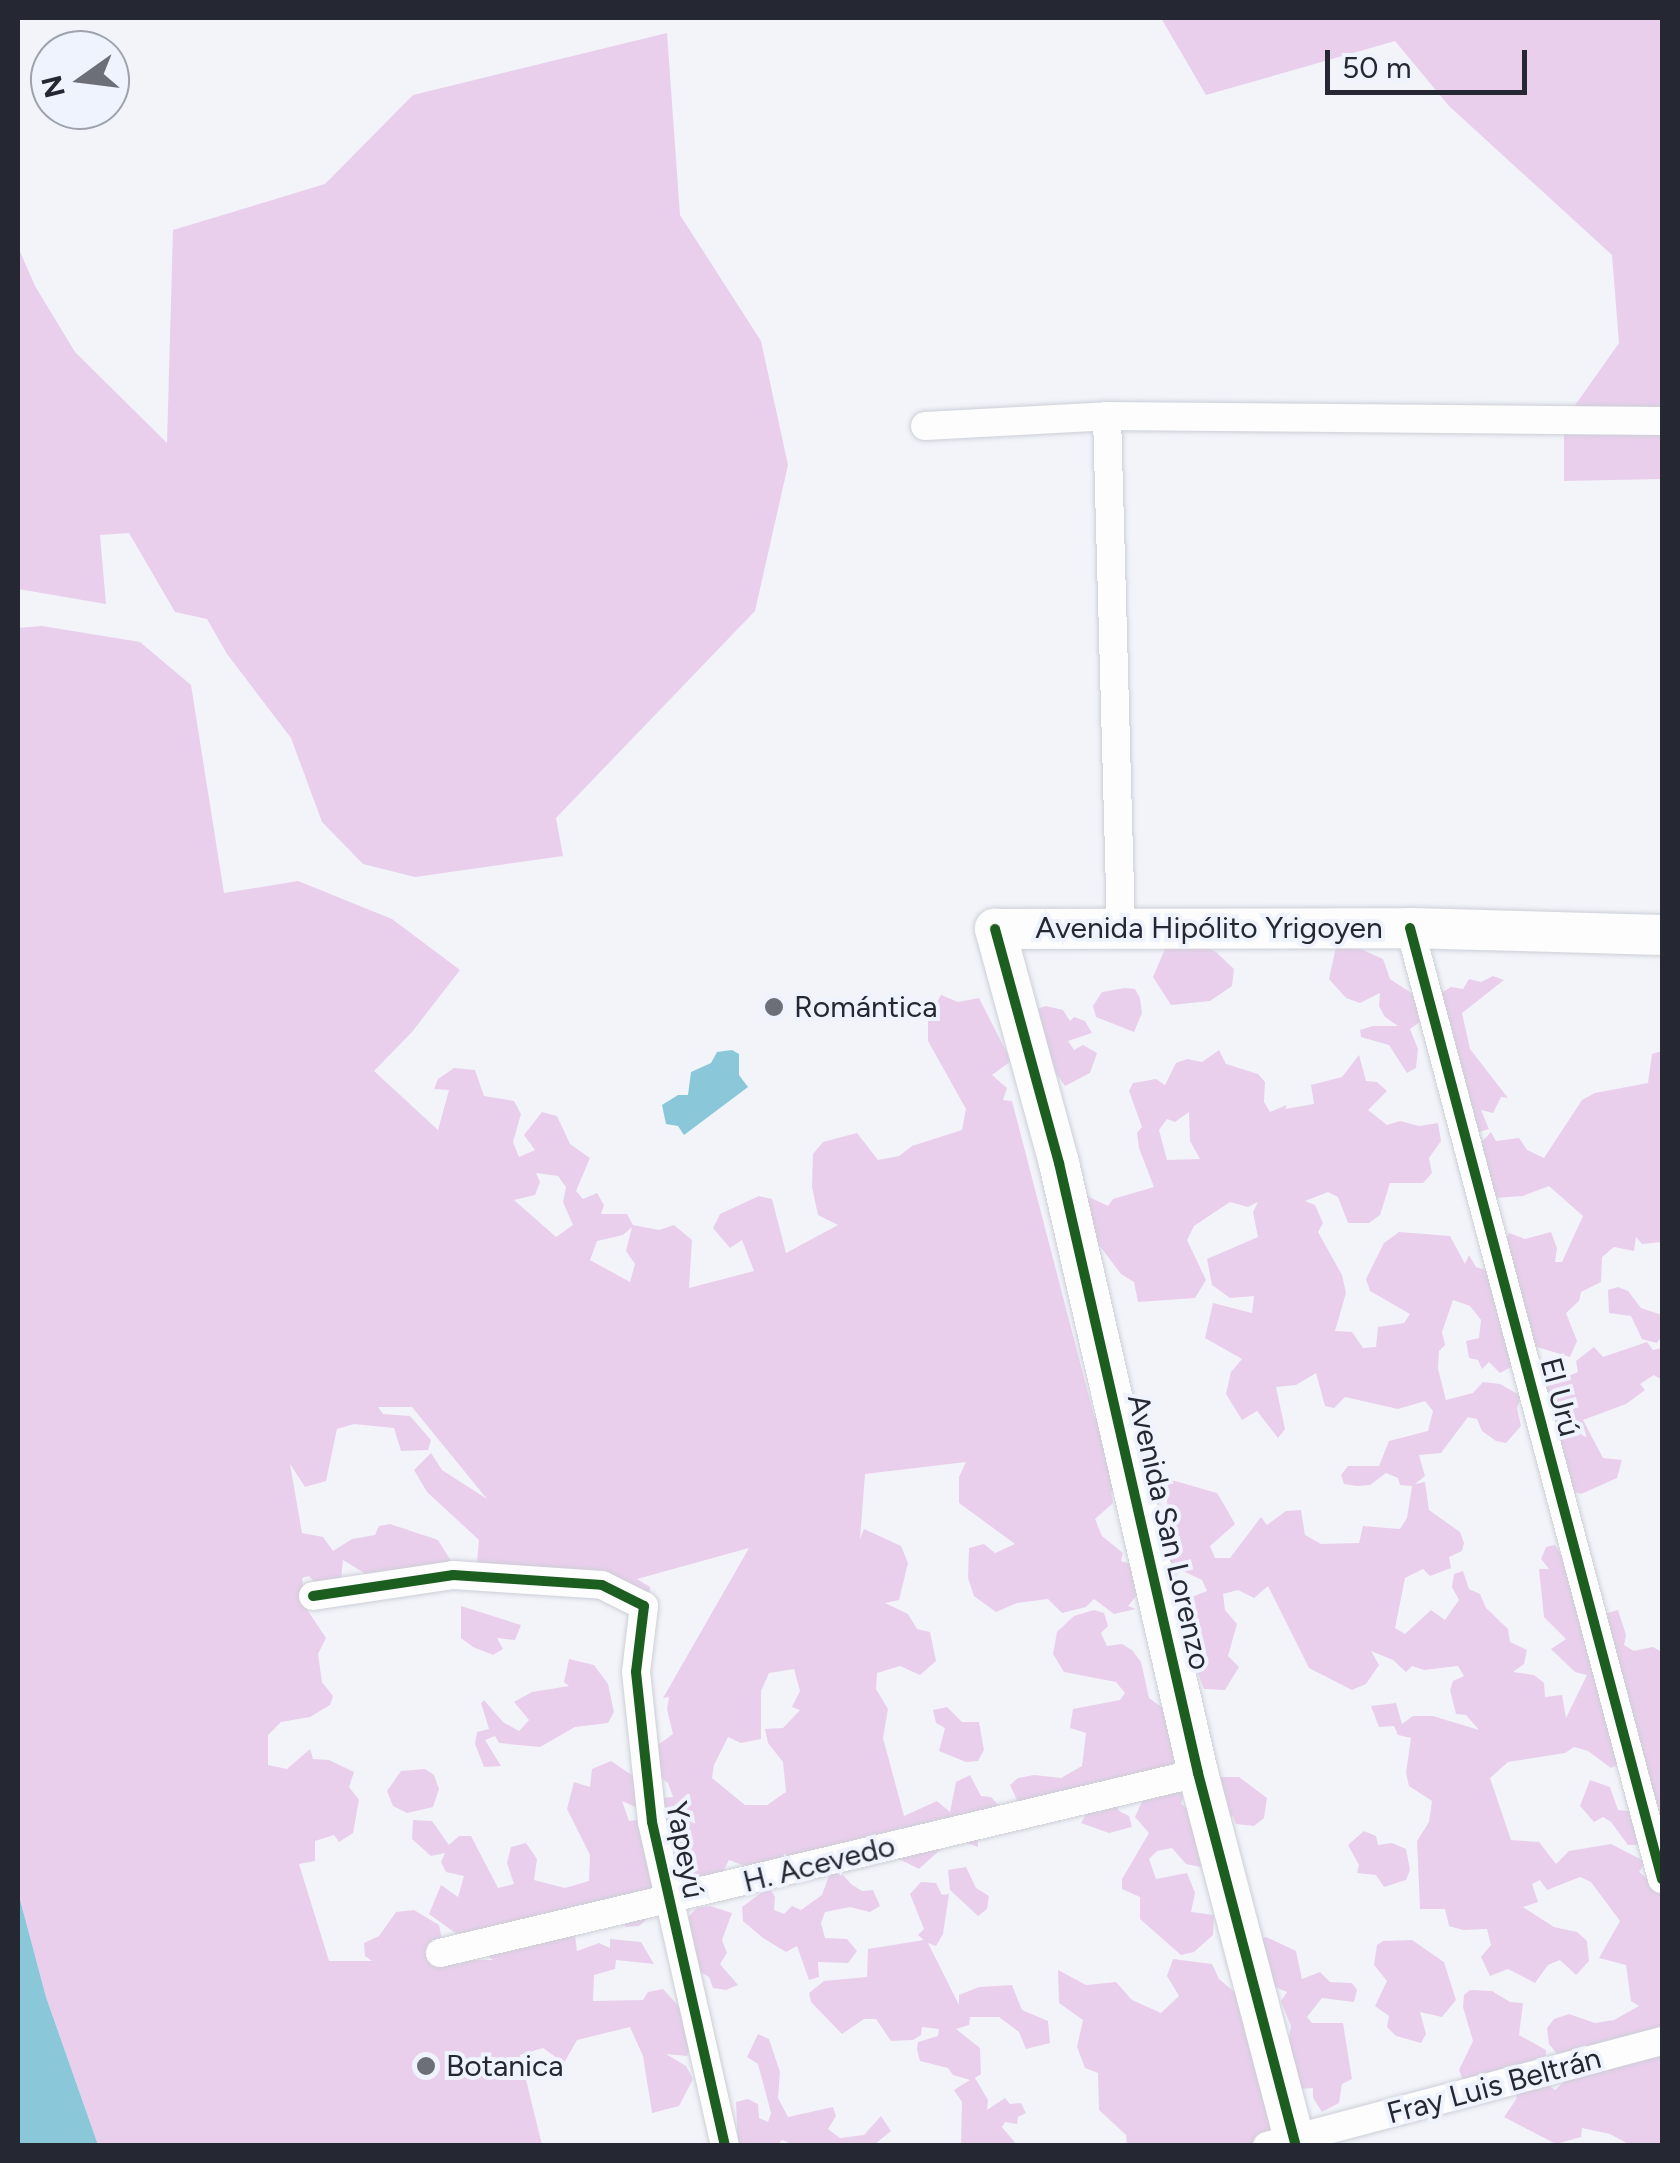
<!DOCTYPE html>
<meta charset="utf-8">
<style>
body{margin:0}
#map{position:relative;width:1680px;height:2163px;overflow:hidden;background:#f2f4fa;font-family:Figtree,sans-serif}
div>[style]{position:absolute}
[style*='--x']{left:calc(var(--x)*1px);top:calc(var(--y)*1px);width:calc(var(--w)*1px);rotate:calc(var(--a)*1deg)}
.forest>*{inset:0;background:#eacfed}
.water>*{inset:0;background:#8ac7d9}
.roads{filter:drop-shadow(0 0 2px #cccfd6) drop-shadow(0 0 2px #cccfd6)}
.street>*{height:28px;margin:-14px;padding:0 14px;transform-origin:14px;border-radius:14px;background:#fdfdfe}
.secondary>*{height:40px;margin:-20px;padding:0 20px;transform-origin:20px;border-radius:20px;background:#fdfdfe}
.cycleway>*{height:10px;margin:-5px;padding:0 5px;transform-origin:5px;border-radius:5px;background:#1b5e20}
.dots>*{width:28px;height:28px;translate:-50% -50%;box-sizing:border-box;border:5px solid #eff3fe;border-radius:50%}
span{translate:-50% -50%;white-space:nowrap;text-align:center;line-height:1.15;-webkit-text-stroke:8px #eff3fe;paint-order:stroke}
.street-label{font-size:30px;color:#252832}
.poi-label{font-size:30px;color:#252832}
.left{translate:0 -50%;text-align:left}
.frame{position:absolute;inset:0;border:20px solid #252832;pointer-events:none}
.north{position:absolute;left:30px;top:30px;width:100px;height:100px;box-sizing:border-box;background:#eff3fe;border:2px solid #9ea2ac;border-radius:50%;rotate:256deg;font-size:28px;font-weight:700;line-height:40px;text-align:center;color:#252832}
.north::after{content:'';display:block;margin:auto;width:35px;height:45px;background:#6d6f78;clip-path:polygon(50% 0,100% 100%,50% 72%,0 100%)}
.scale{position:absolute;left:1325px;top:50px;width:202px;height:45px;box-sizing:border-box;border:5px solid #252832;border-top:0;padding-left:12px;font-size:30px;line-height:35px;white-space:nowrap;color:#252832;-webkit-text-stroke:8px #eff3fe;paint-order:stroke}
</style>
<div id="map">
<div class="forest">
<div style="clip-path:polygon(1161px 18px,1662px 18px,1662px 479px,1564px 481px,1564px 421px,1619px 343px,1612px 255px,1449px 106px,1395px 41px,1206px 95px)"></div>
<div style="clip-path:polygon(667px 33px,680px 215px,761px 341px,788px 465px,755px 611px,556px 818px,563px 856px,415px 877px,363px 864px,322px 822px,291px 738px,227px 654px,207px 619px,175px 612px,129px 533px,100px 535px,106px 604px,18px 589px,18px 247px,35px 286px,75px 352px,167px 443px,173px 230px,325px 184px,413px 95px)"></div>
<div style="clip-path:polygon(evenodd,42px 626px,140px 642px,191px 685px,224px 893px,298px 881px,392px 919px,460px 970px,412px 1032px,374px 1071px,438px 1130px,449px 1090px,434px 1089px,438px 1079px,454px 1068px,475px 1070px,484px 1096px,514px 1101px,521px 1114px,513px 1142px,519px 1157px,535px 1150px,524px 1135px,542px 1112px,557px 1116px,570px 1144px,590px 1158px,576px 1191px,583px 1199px,597px 1193px,604px 1205px,601px 1214px,627px 1214px,633px 1225px,659px 1230px,674px 1225px,692px 1240px,689px 1288px,754px 1271px,742px 1240px,730px 1248px,713px 1228px,720px 1214px,759px 1196px,772px 1199px,786px 1253px,838px 1225px,818px 1215px,812px 1187px,813px 1154px,823px 1142px,857px 1133px,878px 1160px,899px 1156px,912px 1146px,962px 1130px,966px 1109px,928px 1041px,928px 1018px,941px 995px,958px 1002px,979px 998px,1011px 1061px,992px 1075px,1007px 1088px,1003px 1100px,1012px 1101px,1094px 1416px,1102px 1420px,1121px 1493px,1111px 1492px,1113px 1503px,1095px 1519px,1102px 1536px,1123px 1553px,1121px 1561px,1140px 1567px,1140px 1591px,1128px 1606px,1136px 1609px,1114px 1614px,1094px 1599px,1086px 1607px,1062px 1613px,1048px 1599px,1017px 1603px,996px 1612px,974px 1596px,968px 1578px,969px 1548px,984px 1544px,995px 1553px,1015px 1544px,959px 1503px,959px 1477px,966px 1462px,865px 1474px,860px 1539px,864px 1529px,901px 1546px,908px 1563px,899px 1600px,885px 1603px,908px 1614px,917px 1629px,930px 1632px,936px 1661px,920px 1675px,900px 1666px,877px 1673px,876px 1689px,888px 1709px,883px 1738px,904px 1816px,937px 1801px,950px 1812px,956px 1782px,970px 1775px,981px 1796px,991px 1797px,1000px 1807px,978px 1831px,978px 1847px,953px 1838px,919px 1869px,897px 1858px,766px 1874px,729px 1860px,709px 1898px,658px 1873px,648px 1918px,639px 1926px,626px 1927px,618px 1919px,575px 1935px,577px 1951px,599px 1943px,610px 1948px,610px 1939px,641px 1942px,654px 1964px,616px 1960px,615px 1969px,594px 1975px,593px 2001px,643px 2000px,648px 1992px,663px 1989px,684px 2012px,707px 2013px,687px 2056px,666px 2054px,686px 2066px,693px 2079px,679px 2106px,652px 2113px,643px 2056px,630px 2027px,577px 2040px,564px 2063px,543px 2048px,520px 2055px,542px 2145px,98px 2145px,46px 1997px,18px 1892px,18px 628px,42px 626px,536px 1173px,558px 1176px,566px 1187px,563px 1202px,573px 1225px,556px 1237px,514px 1200px,535px 1195px,540px 1182px,536px 1173px,42px 626px,632px 1227px,626px 1251px,635px 1264px,630px 1282px,590px 1260px,597px 1241px,623px 1235px,632px 1227px,42px 626px,378px 1407px,412px 1407px,487px 1499px,442px 1470px,431px 1453px,414px 1470px,427px 1492px,479px 1540px,477px 1562px,499px 1583px,619px 1603px,649px 1597px,650px 1587px,637px 1579px,749px 1548px,663px 1698px,669px 1697px,667px 1709px,673px 1734px,655px 1747px,650px 1769px,668px 1783px,673px 1797px,661px 1798px,644px 1819px,629px 1821px,622px 1801px,642px 1810px,636px 1778px,611px 1761px,592px 1769px,590px 1787px,574px 1782px,567px 1809px,590px 1855px,589px 1881px,565px 1888px,534px 1880px,537px 1859px,526px 1843px,511px 1847px,507px 1863px,514px 1884px,498px 1888px,471px 1836px,459px 1836px,449px 1845px,432px 1821px,413px 1820px,412px 1839px,431px 1856px,445px 1853px,441px 1862px,446px 1872px,464px 1876px,458px 1897px,441px 1885px,429px 1914px,493px 1960px,429px 1960px,442px 1940px,439px 1925px,414px 1910px,396px 1912px,379px 1936px,364px 1943px,365px 1956px,372px 1961px,329px 1961px,299px 1864px,315px 1861px,315px 1841px,334px 1835px,339px 1842px,353px 1833px,359px 1800px,349px 1787px,354px 1772px,329px 1760px,313px 1759px,310px 1749px,287px 1769px,268px 1765px,268px 1735px,281px 1722px,310px 1717px,330px 1705px,333px 1696px,322px 1682px,318px 1654px,326px 1638px,306px 1608px,302px 1578px,309px 1576px,321px 1589px,341px 1579px,343px 1560px,369px 1576px,453px 1564px,438px 1540px,390px 1524px,379px 1526px,375px 1535px,352px 1539px,333px 1551px,323px 1537px,302px 1533px,290px 1464px,305px 1487px,326px 1481px,337px 1429px,354px 1424px,394px 1428px,401px 1451px,428px 1450px,431px 1440px,410px 1416px,383px 1414px,378px 1407px,42px 626px,794px 1669px,800px 1691px,792px 1707px,800px 1710px,783px 1728px,765px 1729px,768px 1743px,783px 1762px,786px 1792px,767px 1805px,745px 1805px,712px 1778px,714px 1765px,728px 1737px,741px 1743px,761px 1739px,761px 1691px,769px 1673px,794px 1669px)"></div>
<div style="clip-path:polygon(1168px 942px,1194px 942px,1216px 952px,1234px 969px,1232px 986px,1210px 1001px,1171px 1005px,1153px 977px)"></div>
<div style="clip-path:polygon(1347px 943px,1383px 959px,1390px 979px,1416px 996px,1421px 1021px,1410px 1029px,1418px 1049px,1416px 1068px,1407px 1073px,1389px 1045px,1361px 1037px,1360px 1030px,1373px 1026px,1398px 1026px,1385px 1017px,1379px 1006px,1380px 993px,1360px 1003px,1346px 998px,1329px 979px,1336px 947px)"></div>
<div style="clip-path:polygon(1493px 976px,1504px 980px,1462px 1013px,1470px 1049px,1508px 1098px,1501px 1097px,1493px 1113px,1481px 1110px,1489px 1129px,1479px 1132px,1441px 993px,1451px 987px,1463px 989px,1469px 979px,1481px 982px)"></div>
<div style="clip-path:polygon(1125px 988px,1135px 989px,1140px 998px,1142px 1013px,1134px 1032px,1096px 1017px,1093px 1006px,1102px 992px)"></div>
<div style="clip-path:polygon(1046px 1006px,1063px 1010px,1070px 1021px,1074px 1017px,1085px 1021px,1092px 1033px,1068px 1041px,1074px 1050px,1083px 1045px,1097px 1053px,1090px 1073px,1065px 1086px,1055px 1072px,1048px 1071px,1030px 1011px)"></div>
<div style="clip-path:polygon(evenodd,1219px 1050px,1226px 1064px,1258px 1074px,1265px 1082px,1264px 1102px,1270px 1112px,1287px 1105px,1285px 1109px,1314px 1104px,1311px 1085px,1342px 1077px,1359px 1055px,1366px 1081px,1377px 1082px,1387px 1091px,1368px 1110px,1387px 1125px,1400px 1121px,1419px 1126px,1438px 1123px,1441px 1141px,1429px 1158px,1432px 1173px,1423px 1183px,1390px 1183px,1380px 1215px,1369px 1223px,1348px 1223px,1338px 1197px,1328px 1192px,1305px 1201px,1315px 1205px,1323px 1223px,1318px 1232px,1342px 1275px,1346px 1293px,1335px 1331px,1352px 1332px,1363px 1348px,1376px 1347px,1378px 1327px,1404px 1323px,1410px 1314px,1370px 1291px,1366px 1279px,1384px 1243px,1399px 1232px,1450px 1236px,1465px 1264px,1469px 1255px,1476px 1267px,1491px 1272px,1509px 1233px,1525px 1239px,1551px 1232px,1557px 1248px,1555px 1262px,1562px 1262px,1583px 1216px,1549px 1186px,1523px 1196px,1495px 1198px,1478px 1146px,1491px 1132px,1496px 1141px,1519px 1138px,1527px 1150px,1544px 1158px,1582px 1100px,1595px 1093px,1648px 1083px,1652px 1054px,1662px 1051px,1662px 1242px,1642px 1244px,1636px 1237px,1634px 1251px,1614px 1247px,1602px 1257px,1601px 1282px,1581px 1292px,1579px 1301px,1566px 1313px,1577px 1341px,1570px 1357px,1521px 1342px,1520px 1362px,1500px 1373px,1489px 1362px,1482px 1369px,1478px 1360px,1469px 1358px,1466px 1341px,1479px 1338px,1481px 1320px,1470px 1306px,1453px 1300px,1442px 1332px,1445px 1345px,1439px 1351px,1438px 1369px,1446px 1400px,1473px 1393px,1483px 1382px,1500px 1384px,1521px 1396px,1517px 1408px,1521px 1426px,1506px 1443px,1496px 1441px,1482px 1431px,1477px 1419px,1468px 1417px,1441px 1453px,1419px 1455px,1425px 1476px,1415px 1484px,1425px 1482px,1429px 1510px,1460px 1532px,1464px 1543px,1462px 1551px,1449px 1557px,1451px 1568px,1430px 1576px,1423px 1569px,1405px 1578px,1395px 1628px,1405px 1634px,1431px 1610px,1445px 1620px,1459px 1600px,1452px 1587px,1454px 1574px,1463px 1571px,1469px 1589px,1480px 1594px,1486px 1608px,1508px 1629px,1510px 1642px,1527px 1650px,1524px 1664px,1513px 1672px,1534px 1675px,1544px 1683px,1545px 1697px,1562px 1695px,1566px 1718px,1587px 1675px,1575px 1672px,1551px 1649px,1566px 1639px,1544px 1617px,1539px 1569px,1549px 1569px,1541px 1559px,1546px 1547px,1555px 1545px,1601px 1615px,1618px 1610px,1626px 1635px,1624px 1645px,1634px 1651px,1653px 1647px,1662px 1652px,1662px 1865px,1626px 1761px,1611px 1768px,1588px 1751px,1574px 1747px,1565px 1753px,1508px 1762px,1490px 1778px,1511px 1840px,1539px 1842px,1556px 1864px,1569px 1851px,1611px 1844px,1646px 1862px,1639px 1872px,1662px 1891px,1662px 2145px,1630px 2145px,1610px 2134px,1582px 2128px,1581px 2137px,1556px 2144px,1504px 2117px,1517px 2098px,1511px 2078px,1497px 2098px,1488px 2102px,1463px 2080px,1459px 2070px,1473px 2041px,1463px 2007px,1464px 1995px,1470px 1990px,1492px 1991px,1510px 2002px,1523px 2003px,1519px 2035px,1546px 2050px,1545px 2082px,1555px 2090px,1573px 2074px,1549px 2044px,1547px 2028px,1554px 2019px,1569px 2014px,1595px 2023px,1614px 2020px,1639px 2006px,1631px 2001px,1626px 1965px,1599px 1958px,1620px 1921px,1591px 1882px,1580px 1877px,1547px 1890px,1540px 1880px,1532px 1884px,1538px 1902px,1523px 1907px,1554px 1927px,1577px 1932px,1587px 1941px,1589px 1961px,1576px 1975px,1560px 1960px,1548px 1965px,1535px 1983px,1508px 1969px,1490px 1976px,1481px 1957px,1491px 1945px,1487px 1929px,1463px 1930px,1449px 1926px,1445px 1909px,1420px 1909px,1417px 1841px,1429px 1822px,1432px 1801px,1409px 1786px,1406px 1773px,1411px 1738px,1398px 1735px,1394px 1726px,1379px 1727px,1371px 1706px,1396px 1703px,1402px 1724px,1413px 1716px,1433px 1716px,1479px 1730px,1466px 1715px,1456px 1714px,1450px 1690px,1453px 1681px,1464px 1676px,1458px 1666px,1424px 1670px,1412px 1666px,1406px 1672px,1393px 1660px,1371px 1651px,1379px 1665px,1366px 1684px,1352px 1690px,1309px 1668px,1268px 1586px,1254px 1598px,1238px 1590px,1223px 1594px,1225px 1610px,1237px 1624px,1228px 1656px,1239px 1667px,1225px 1690px,1204px 1689px,1189px 1649px,1189px 1630px,1175px 1623px,1184px 1600px,1207px 1591px,1202px 1580px,1183px 1571px,1167px 1577px,1157px 1524px,1167px 1507px,1168px 1479px,1217px 1493px,1226px 1508px,1235px 1524px,1210px 1546px,1215px 1558px,1230px 1558px,1261px 1517px,1267px 1525px,1286px 1511px,1301px 1510px,1305px 1535px,1321px 1544px,1359px 1543px,1363px 1526px,1400px 1529px,1407px 1518px,1412px 1486px,1400px 1485px,1398px 1478px,1386px 1473px,1370px 1485px,1357px 1486px,1344px 1484px,1341px 1475px,1348px 1466px,1379px 1466px,1389px 1441px,1428px 1431px,1433px 1411px,1425px 1401px,1398px 1409px,1345px 1397px,1334px 1408px,1325px 1406px,1316px 1373px,1296px 1385px,1276px 1387px,1285px 1429px,1278px 1438px,1257px 1411px,1242px 1420px,1226px 1394px,1231px 1372px,1242px 1359px,1205px 1338px,1213px 1303px,1252px 1313px,1254px 1296px,1230px 1298px,1212px 1285px,1207px 1259px,1258px 1237px,1253px 1212px,1258px 1202px,1248px 1207px,1230px 1202px,1194px 1226px,1187px 1240px,1206px 1280px,1195px 1298px,1138px 1302px,1134px 1282px,1121px 1274px,1090px 1233px,1087px 1196px,1108px 1206px,1113px 1199px,1154px 1187px,1139px 1148px,1137px 1133px,1142px 1127px,1129px 1091px,1133px 1083px,1156px 1079px,1165px 1085px,1176px 1063px,1187px 1059px,1202px 1062px,1219px 1050px,1189px 1112px,1190px 1141px,1200px 1159px,1167px 1160px,1159px 1130px,1167px 1119px,1175px 1122px,1189px 1112px)"></div>
<div style="clip-path:polygon(1618px 1287px,1628px 1291px,1641px 1308px,1662px 1315px,1662px 1336px,1657px 1343px,1642px 1339px,1631px 1316px,1609px 1313px,1608px 1290px)"></div>
<div style="clip-path:polygon(1647px 1342px,1653px 1350px,1662px 1348px,1662px 1380px,1654px 1375px,1640px 1384px,1645px 1390px,1626px 1404px,1583px 1420px,1603px 1458px,1622px 1460px,1617px 1478px,1581px 1494px,1569px 1490px,1538px 1381px,1551px 1362px,1561px 1379px,1578px 1372px,1576px 1361px,1594px 1347px,1603px 1357px)"></div>
<div style="clip-path:polygon(461px 1606px,521px 1625px,515px 1640px,497px 1638px,503px 1649px,493px 1655px,473px 1647px,461px 1638px)"></div>
<div style="clip-path:polygon(1094px 1610px,1104px 1613px,1108px 1626px,1101px 1633px,1107px 1646px,1122px 1644px,1132px 1650px,1141px 1662px,1149px 1698px,1163px 1708px,1187px 1782px,1181px 1804px,1194px 1814px,1215px 1870px,1186px 1864px,1172px 1848px,1157px 1851px,1149px 1859px,1156px 1879px,1187px 1873px,1195px 1893px,1191px 1912px,1214px 1915px,1213px 1935px,1194px 1952px,1181px 1955px,1140px 1919px,1140px 1897px,1122px 1889px,1122px 1879px,1149px 1833px,1135px 1817px,1145px 1795px,1114px 1801px,1119px 1811px,1129px 1816px,1132px 1827px,1109px 1833px,1081px 1823px,1091px 1807px,1022px 1811px,1010px 1785px,1018px 1778px,1034px 1775px,1061px 1778px,1082px 1766px,1086px 1733px,1070px 1728px,1073px 1709px,1120px 1700px,1125px 1693px,1116px 1682px,1064px 1672px,1053px 1654px,1057px 1632px,1074px 1616px)"></div>
<div style="clip-path:polygon(569px 1659px,594px 1665px,608px 1684px,614px 1712px,608px 1723px,575px 1727px,540px 1747px,499px 1743px,495px 1736px,485px 1740px,501px 1766px,484px 1767px,475px 1744px,477px 1732px,489px 1729px,481px 1703px,484px 1700px,503px 1722px,519px 1731px,529px 1720px,514px 1702px,532px 1692px,569px 1686px,564px 1682px)"></div>
<div style="clip-path:polygon(947px 1707px,962px 1722px,979px 1722px,984px 1750px,978px 1761px,966px 1762px,939px 1751px,945px 1728px,936px 1723px,933px 1710px)"></div>
<div style="clip-path:polygon(425px 1769px,434px 1775px,439px 1789px,433px 1807px,407px 1813px,393px 1806px,387px 1791px,401px 1771px)"></div>
<div style="clip-path:polygon(1218px 1777px,1239px 1777px,1267px 1798px,1264px 1818px,1254px 1826px,1236px 1824px,1233px 1816px,1226px 1820px)"></div>
<div style="clip-path:polygon(1590px 1780px,1610px 1787px,1618px 1810px,1629px 1811px,1639px 1845px,1628px 1845px,1611px 1822px,1603px 1817px,1594px 1822px,1580px 1806px)"></div>
<div style="clip-path:polygon(1364px 1831px,1376px 1836px,1378px 1845px,1392px 1843px,1406px 1849px,1410px 1870px,1406px 1880px,1384px 1887px,1376px 1875px,1357px 1873px,1359px 1865px,1348px 1845px)"></div>
<div style="clip-path:polygon(966px 1867px,976px 1888px,989px 1896px,987px 1909px,978px 1916px,950px 1890px,948px 1870px)"></div>
<div style="clip-path:polygon(837px 1868px,851px 1884px,862px 1891px,873px 1890px,880px 1906px,870px 1912px,850px 1907px,825px 1912px,821px 1923px,825px 1938px,847px 1939px,857px 1951px,848px 1963px,818px 1962px,819px 1977px,809px 1980px,797px 1946px,786px 1952px,763px 1938px,743px 1921px,742px 1907px,769px 1887px,775px 1897px,774px 1910px,784px 1914px,792px 1906px,801px 1910px,822px 1895px,831px 1870px)"></div>
<div style="clip-path:polygon(921px 1882px,936px 1883px,942px 1895px,949px 1894px,943px 1934px,936px 1946px,928px 1943px,959px 2005px,959px 1995px,979px 1987px,1012px 1985px,1022px 2010px,1048px 2021px,1050px 2043px,1026px 2049px,1019px 2032px,999px 2017px,970px 2017px,969px 2025px,956px 2029px,980px 2048px,981px 2074px,975px 2078px,988px 2100px,987px 2110px,1005px 2098px,1010px 2104px,1021px 2103px,1026px 2113px,1018px 2117px,1017px 2124px,1005px 2122px,1002px 2127px,1017px 2145px,961px 2143px,962px 2102px,954px 2090px,970px 2080px,953px 2075px,948px 2068px,920px 2061px,917px 2049px,918px 2042px,938px 2036px,939px 2029px,922px 2027px,921px 2035px,913px 2040px,891px 2041px,876px 2019px,864px 2019px,842px 2034px,811px 2002px,809px 1993px,824px 1981px,867px 1977px,868px 1949px,924px 1940px,918px 1935px,924px 1929px,910px 1894px)"></div>
<div style="clip-path:polygon(710px 1906px,732px 1913px,722px 1940px,727px 1953px,720px 1964px,738px 1985px,726px 1990px,713px 1988px,709px 1977px,697px 1970px,686px 1933px,689px 1916px,697px 1908px)"></div>
<div style="clip-path:polygon(1266px 1937px,1296px 1951px,1302px 1979px,1320px 1972px,1330px 1982px,1352px 1983px,1357px 1990px,1354px 2002px,1322px 1998px,1307px 2017px,1312px 2023px,1343px 2023px,1352px 2079px,1342px 2084px,1339px 2103px,1322px 2112px,1313px 2098px,1313px 2088px,1299px 2089px,1286px 2054px,1291px 2026px,1281px 2001px,1287px 1992px,1275px 1987px,1257px 1941px)"></div>
<div style="clip-path:polygon(1412px 1940px,1444px 1962px,1456px 2000px,1442px 2017px,1420px 2012px,1426px 2034px,1421px 2043px,1396px 2036px,1387px 2027px,1389px 2016px,1375px 2006px,1387px 1981px,1374px 1965px,1377px 1945px,1383px 1941px)"></div>
<div style="clip-path:polygon(1173px 1959px,1212px 1964px,1219px 1979px,1245px 2001px,1278px 2145px,1127px 2145px,1126px 2135px,1099px 2110px,1098px 2073px,1085px 2068px,1077px 2047px,1083px 2020px,1059px 2003px,1058px 1970px,1086px 1985px,1116px 1982px,1132px 2000px,1161px 2013px,1179px 1996px,1167px 1976px)"></div>
<div style="clip-path:polygon(758px 2034px,769px 2039px,780px 2072px,778px 2098px,788px 2117px,833px 2107px,836px 2116px,828px 2129px,840px 2138px,864px 2135px,881px 2116px,891px 2131px,874px 2145px,794px 2145px,782px 2140px,777px 2145px,738px 2145px,736px 2102px,748px 2099px,758px 2104px,759px 2118px,768px 2122px,771px 2113px,758px 2064px,747px 2057px)"></div>
</div>
<div class="water">
<div style="clip-path:polygon(732px 1050px,739px 1054px,739px 1075px,748px 1087px,684px 1135px,678px 1126px,666px 1124px,662px 1105px,678px 1095px,688px 1095px,691px 1072px,711px 1063px,717px 1052px)"></div>
<div style="clip-path:polygon(18px 1892px,46px 1997px,98px 2145px,18px 2145px)"></div>
</div>
<div class="roads">
<div class="street">
<div style="--x:1107;--y:416;--w:512;--a:88.43"></div>
<div style="--x:925;--y:426;--w:182;--a:-3.1"></div>
<div style="--x:1107;--y:416;--w:555;--a:0.52"></div>
<div style="--x:1410;--y:928;--w:984;--a:75.16"></div>
<div style="--x:313;--y:1596;--w:142;--a:-8.5"></div>
<div style="--x:453;--y:1575;--w:149;--a:3.8"></div>
<div style="--x:602;--y:1585;--w:47;--a:26.6"></div>
<div style="--x:644;--y:1606;--w:66;--a:96.9"></div>
<div style="--x:636;--y:1672;--w:151;--a:83.9"></div>
<div style="--x:652;--y:1822;--w:332;--a:77.3"></div>
<div style="--x:440;--y:1953;--w:779;--a:-13.36"></div>
<div style="--x:1267;--y:2146;--w:409;--a:-14.9"></div>
</div>
<div class="secondary">
<div style="--x:1296;--y:2146;--w:386;--a:-104.7"></div>
<div style="--x:1198;--y:1773;--w:626;--a:-102.84"></div>
<div style="--x:1059;--y:1163;--w:243;--a:-105.3"></div>
<div style="--x:995;--y:929;--w:415;--a:-0.1"></div>
<div style="--x:1410;--y:928;--w:252;--a:1.6"></div>
</div>
</div>
<div class="cycleway">
<div style="--x:1410;--y:928;--w:984;--a:75.16"></div>
<div style="--x:995;--y:929;--w:243;--a:74.7"></div>
<div style="--x:1059;--y:1163;--w:626;--a:77.16"></div>
<div style="--x:1198;--y:1773;--w:386;--a:75.3"></div>
<div style="--x:313;--y:1596;--w:142;--a:-8.5"></div>
<div style="--x:453;--y:1575;--w:149;--a:3.8"></div>
<div style="--x:602;--y:1585;--w:47;--a:26.6"></div>
<div style="--x:644;--y:1606;--w:66;--a:96.9"></div>
<div style="--x:636;--y:1672;--w:151;--a:83.9"></div>
<div style="--x:652;--y:1822;--w:332;--a:77.3"></div>
</div>
<div class="dots">
<div style="left:774px;top:1007px;background:#6d6f78"></div>
<div style="left:426px;top:2066px;background:#6d6f78"></div>
</div>
<div class="street-label">
<span style="left:1209px;top:928px">Avenida Hipólito Yrigoyen</span>
<span style="left:1560px;top:1397px;rotate:75deg">El Urú</span>
<span style="left:1169px;top:1532px;rotate:77deg">Avenida San Lorenzo</span>
<span style="left:685px;top:1850px;rotate:79deg">Yapeyú</span>
<span style="left:819px;top:1864px;rotate:-14deg">H. Acevedo</span>
<span style="left:1494px;top:2086px;rotate:-15deg">Fray Luis Beltrán</span>
</div>
<div class="poi-label">
<span class="left" style="left:794px;top:1007px">Romántica</span>
<span class="left" style="left:446px;top:2066px">Botanica</span>
</div>
<div class="frame"></div>
<div class="north">N</div>
<div class="scale">50 m</div>
</div>
